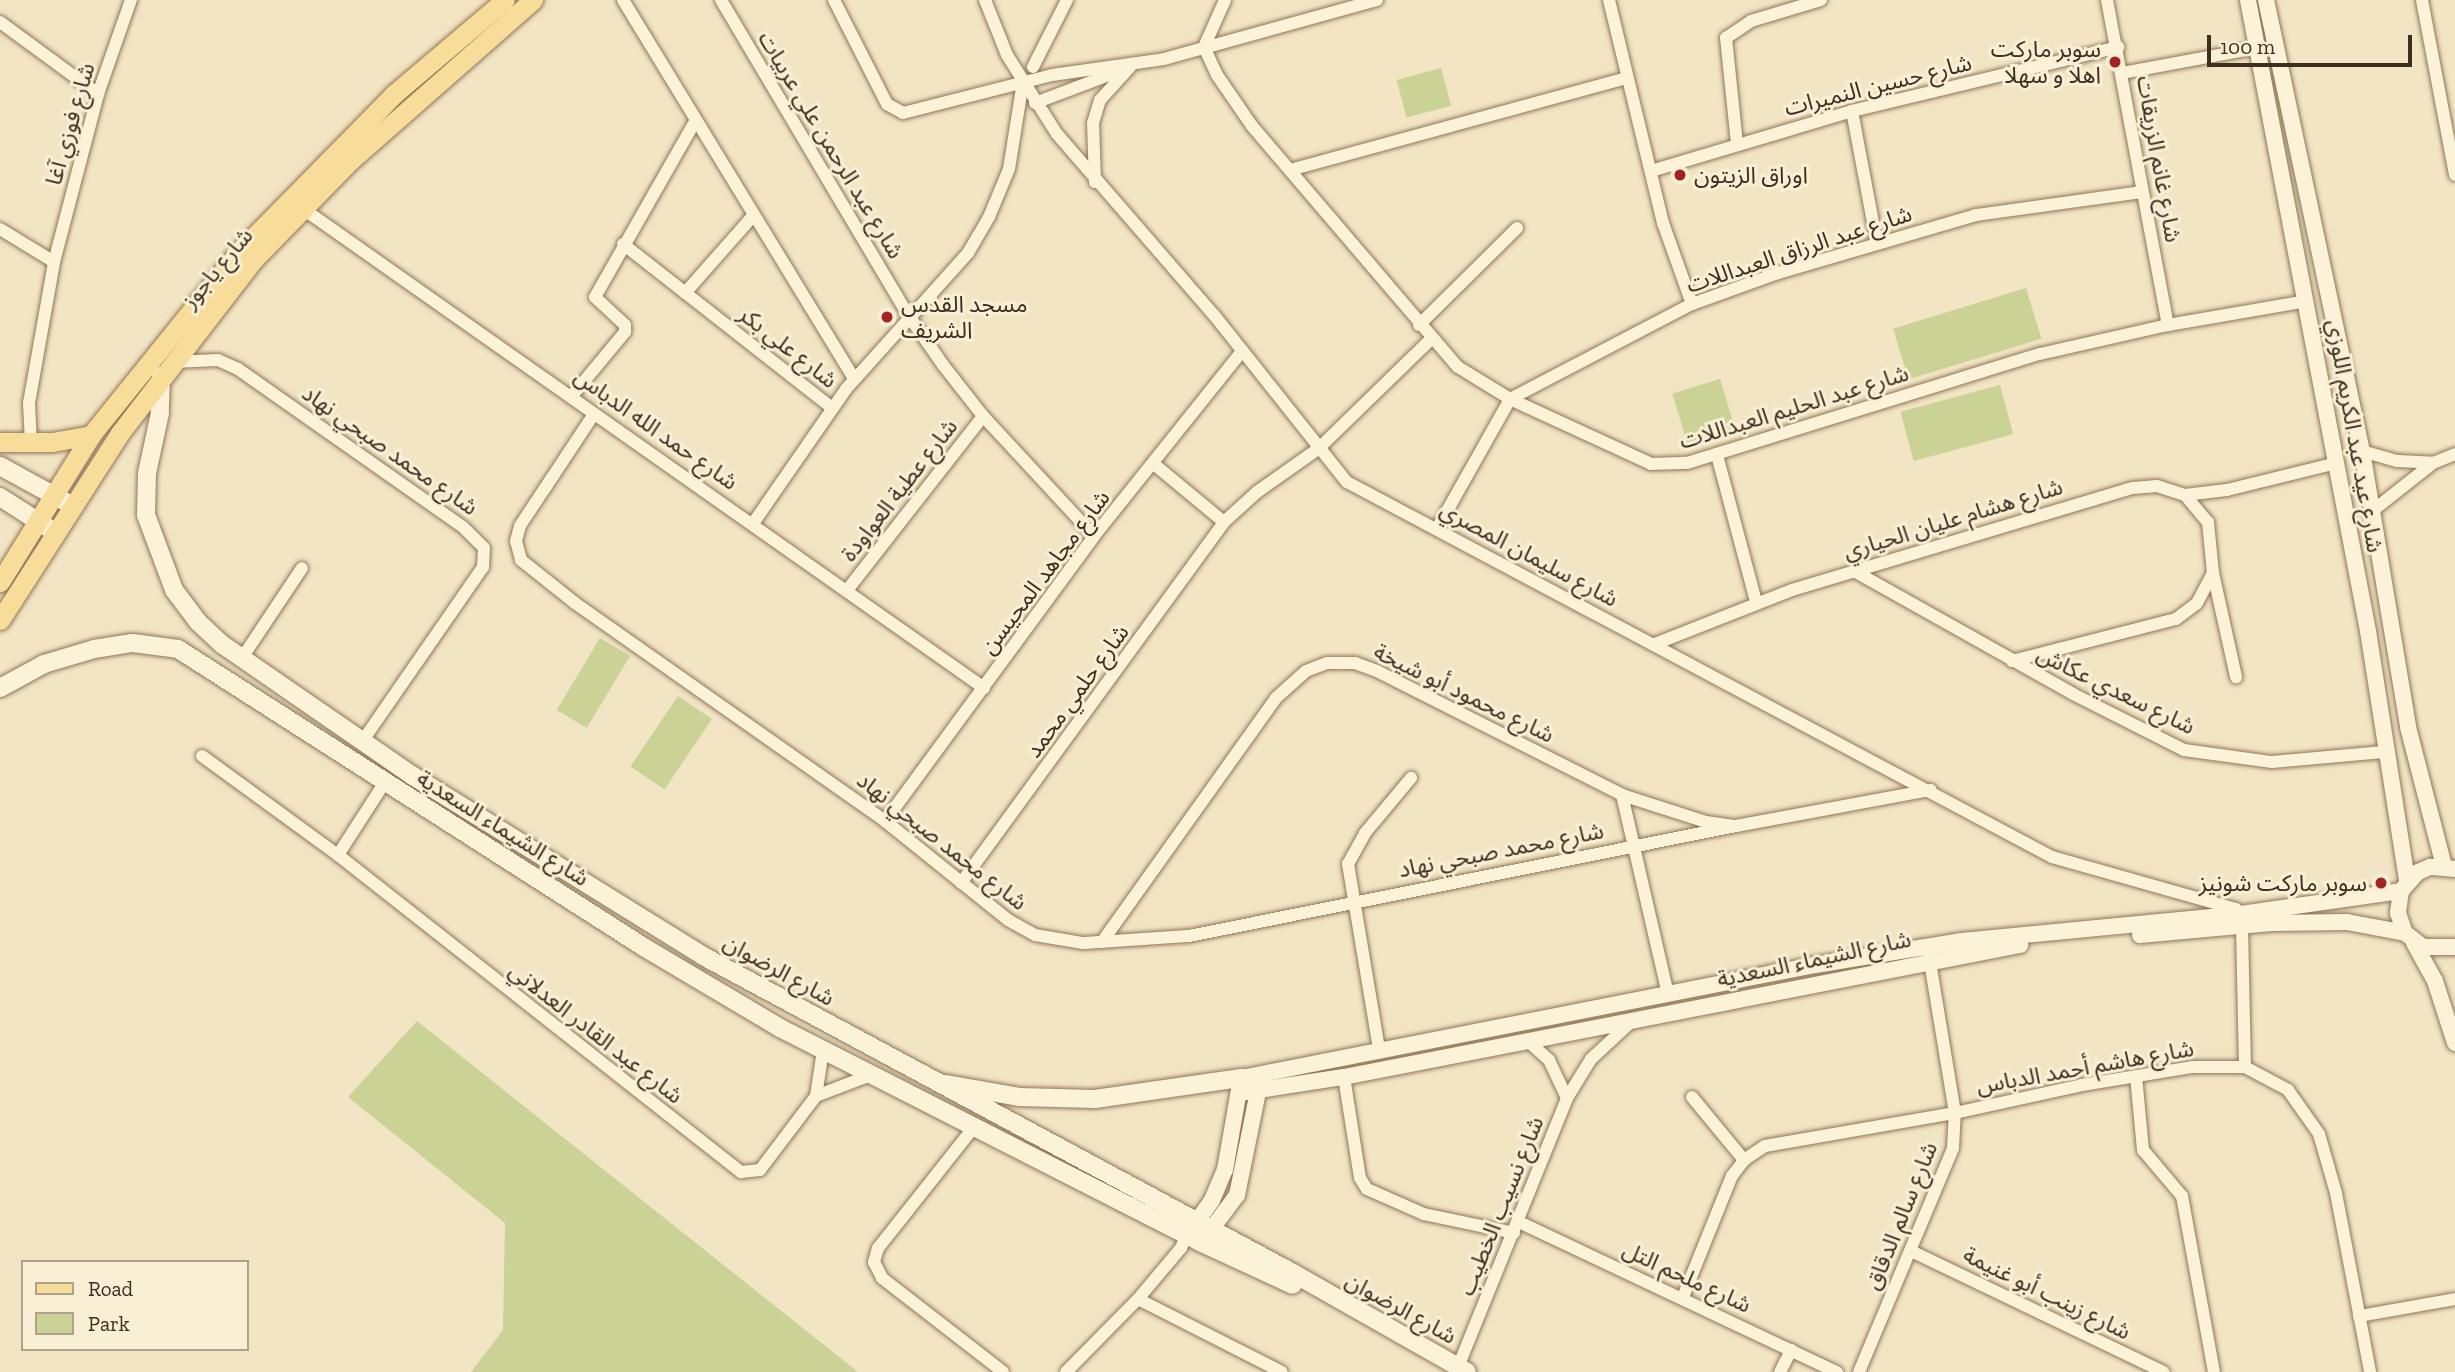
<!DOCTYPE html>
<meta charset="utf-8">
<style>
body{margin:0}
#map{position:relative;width:2455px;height:1372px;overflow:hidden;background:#f2e5c4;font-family:"Zilla Slab","Noto Sans Arabic",serif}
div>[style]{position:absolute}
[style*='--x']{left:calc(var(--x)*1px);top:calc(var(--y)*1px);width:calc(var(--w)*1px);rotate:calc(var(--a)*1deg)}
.green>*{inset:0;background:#cad296;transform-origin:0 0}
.roads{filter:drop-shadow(0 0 2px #8f7658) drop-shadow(0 0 2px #8f7658)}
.minor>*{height:12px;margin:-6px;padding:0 6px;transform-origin:6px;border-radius:6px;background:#fcf2d8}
.tertiary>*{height:16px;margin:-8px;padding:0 8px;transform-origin:8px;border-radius:8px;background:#fcf2d8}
.secondary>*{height:18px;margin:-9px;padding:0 9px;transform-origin:9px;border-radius:9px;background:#fcf2d8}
.primary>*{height:19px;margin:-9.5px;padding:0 9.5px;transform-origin:9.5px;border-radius:9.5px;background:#f8dc99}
.dots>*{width:19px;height:19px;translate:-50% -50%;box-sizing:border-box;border:4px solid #f9efd5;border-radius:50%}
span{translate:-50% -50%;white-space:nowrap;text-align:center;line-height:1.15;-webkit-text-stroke:6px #f9efd5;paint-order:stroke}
.poi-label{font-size:23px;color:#3e2e1e}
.right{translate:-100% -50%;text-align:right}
.left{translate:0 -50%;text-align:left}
.street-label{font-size:23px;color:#3e2e1e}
.legend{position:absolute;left:21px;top:1260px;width:228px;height:91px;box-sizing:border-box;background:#f9efd5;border:2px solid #aea28c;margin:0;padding:9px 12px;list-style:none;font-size:21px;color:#3e2e1e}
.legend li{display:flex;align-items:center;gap:14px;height:35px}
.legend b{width:35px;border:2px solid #aea28c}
.scale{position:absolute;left:2207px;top:35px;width:205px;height:32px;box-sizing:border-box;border:4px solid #3e2e1e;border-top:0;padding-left:9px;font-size:21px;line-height:24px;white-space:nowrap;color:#3e2e1e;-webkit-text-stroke:5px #f9efd5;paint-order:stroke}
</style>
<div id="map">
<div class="green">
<div style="left:1441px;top:68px;width:39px;height:46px;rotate:75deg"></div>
<div style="left:2026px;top:288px;width:53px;height:139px;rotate:73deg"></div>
<div style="left:1720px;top:379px;width:57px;height:50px;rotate:73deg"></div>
<div style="left:2000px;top:385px;width:51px;height:103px;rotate:75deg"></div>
<div style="left:600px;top:638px;width:35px;height:84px;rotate:31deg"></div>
<div style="left:678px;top:696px;width:41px;height:85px;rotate:34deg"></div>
<div style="clip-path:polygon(417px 1021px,858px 1372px,471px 1372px,503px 1330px,505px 1223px,348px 1097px)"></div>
</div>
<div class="roads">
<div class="minor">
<div style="--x:623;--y:0;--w:443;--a:58.6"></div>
<div style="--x:721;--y:0;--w:368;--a:59.3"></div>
<div style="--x:909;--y:316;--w:60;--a:55.2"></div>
<div style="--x:943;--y:365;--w:65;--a:51.9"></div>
<div style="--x:983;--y:416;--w:163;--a:47.2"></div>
<div style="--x:834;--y:0;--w:117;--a:63"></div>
<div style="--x:887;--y:104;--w:18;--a:29"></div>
<div style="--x:903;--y:113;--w:154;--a:-14.3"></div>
<div style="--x:1052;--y:75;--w:113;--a:-8.1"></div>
<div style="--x:1164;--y:59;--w:221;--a:-15.5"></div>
<div style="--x:985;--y:0;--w:59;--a:68.2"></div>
<div style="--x:1007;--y:55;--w:93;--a:57.7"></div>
<div style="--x:1057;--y:134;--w:240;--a:49.1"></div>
<div style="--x:1214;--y:315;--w:213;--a:51.5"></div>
<div style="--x:1347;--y:482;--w:799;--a:28.01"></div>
<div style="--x:2052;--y:857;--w:191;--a:15.8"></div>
<div style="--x:2236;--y:909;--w:18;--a:71"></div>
<div style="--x:2242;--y:926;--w:141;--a:88.8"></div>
<div style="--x:1609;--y:0;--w:229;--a:76.4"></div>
<div style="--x:1663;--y:223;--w:86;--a:70.3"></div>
<div style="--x:2107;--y:0;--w:331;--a:79.4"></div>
<div style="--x:2422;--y:0;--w:178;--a:79.3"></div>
<div style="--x:0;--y:22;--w:122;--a:36.3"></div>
<div style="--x:1204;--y:47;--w:31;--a:65"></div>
<div style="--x:1217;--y:75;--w:62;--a:55.5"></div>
<div style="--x:1252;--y:126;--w:317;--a:49.5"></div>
<div style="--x:1458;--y:367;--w:61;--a:31.6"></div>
<div style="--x:1510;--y:399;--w:155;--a:24.7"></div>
<div style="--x:1651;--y:464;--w:36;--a:-2"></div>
<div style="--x:1687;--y:463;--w:369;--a:-17.2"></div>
<div style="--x:2040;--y:354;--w:131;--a:-12.8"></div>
<div style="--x:2168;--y:325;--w:141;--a:-9.8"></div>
<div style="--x:1204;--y:47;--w:51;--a:-65.9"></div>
<div style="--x:1033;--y:67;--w:75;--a:-63.1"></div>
<div style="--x:2122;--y:73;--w:137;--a:-10.5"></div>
<div style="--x:1035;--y:103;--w:85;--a:-20.8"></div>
<div style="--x:1852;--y:111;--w:134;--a:79.3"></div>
<div style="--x:1737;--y:144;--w:107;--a:-95.9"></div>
<div style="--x:1726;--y:38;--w:30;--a:-34"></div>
<div style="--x:1751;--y:21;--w:73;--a:-16.7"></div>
<div style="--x:1290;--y:170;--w:348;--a:-15.3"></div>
<div style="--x:1651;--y:171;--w:210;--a:-16.6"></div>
<div style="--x:1852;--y:111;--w:274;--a:-13.5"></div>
<div style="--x:1095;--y:182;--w:59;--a:-91.9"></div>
<div style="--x:1093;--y:123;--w:24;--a:-73"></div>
<div style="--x:1100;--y:100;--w:45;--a:-47.7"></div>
<div style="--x:302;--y:208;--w:834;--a:35.14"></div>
<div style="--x:0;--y:229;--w:63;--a:31.4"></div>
<div style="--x:623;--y:244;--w:266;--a:38.1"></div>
<div style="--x:685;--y:293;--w:101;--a:-48.6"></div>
<div style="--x:1419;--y:325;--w:138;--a:-44.7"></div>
<div style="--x:172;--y:362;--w:46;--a:-2.5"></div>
<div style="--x:218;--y:360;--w:22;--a:24"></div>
<div style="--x:238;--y:369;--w:276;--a:35.1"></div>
<div style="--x:464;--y:528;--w:28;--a:45"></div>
<div style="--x:484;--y:548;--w:19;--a:93"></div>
<div style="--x:483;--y:567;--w:211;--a:124.7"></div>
<div style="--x:571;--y:397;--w:85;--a:-50.3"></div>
<div style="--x:625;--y:332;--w:7;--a:-90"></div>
<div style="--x:625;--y:325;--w:41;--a:-137"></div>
<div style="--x:595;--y:297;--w:202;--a:-60.3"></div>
<div style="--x:594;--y:414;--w:134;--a:123.5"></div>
<div style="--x:520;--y:526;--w:16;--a:105"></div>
<div style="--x:516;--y:541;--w:20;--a:75"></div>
<div style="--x:521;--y:560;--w:69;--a:38.5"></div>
<div style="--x:575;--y:603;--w:379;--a:35.1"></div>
<div style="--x:885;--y:821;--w:158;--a:38.8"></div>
<div style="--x:1008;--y:920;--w:31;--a:29"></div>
<div style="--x:1035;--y:935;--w:49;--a:9.5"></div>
<div style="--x:1083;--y:943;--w:106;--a:-3.8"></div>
<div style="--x:1189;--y:936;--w:558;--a:-11.37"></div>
<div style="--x:31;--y:443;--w:40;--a:-92.9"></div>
<div style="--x:29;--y:403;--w:143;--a:-79.9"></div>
<div style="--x:54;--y:262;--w:174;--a:-75.3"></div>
<div style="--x:98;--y:94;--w:100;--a:-70.7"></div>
<div style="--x:2362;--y:451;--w:37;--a:16"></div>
<div style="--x:2398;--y:461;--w:35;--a:3"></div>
<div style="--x:1717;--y:455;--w:152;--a:75.1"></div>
<div style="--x:1155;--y:465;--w:89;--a:39.6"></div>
<div style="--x:2185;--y:495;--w:42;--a:-6.8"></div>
<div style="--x:2227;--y:490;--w:113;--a:-13.8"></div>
<div style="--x:2371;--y:512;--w:79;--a:-38.3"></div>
<div style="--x:2433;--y:463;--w:24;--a:-22"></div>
<div style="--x:754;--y:522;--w:162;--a:-55.3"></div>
<div style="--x:846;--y:389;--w:183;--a:-48.1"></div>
<div style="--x:968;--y:253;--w:42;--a:-59.7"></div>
<div style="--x:989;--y:217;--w:52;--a:-67.4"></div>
<div style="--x:1009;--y:169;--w:88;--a:-80.9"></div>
<div style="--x:1438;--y:527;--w:147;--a:-60.6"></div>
<div style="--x:1510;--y:399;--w:205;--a:-27.6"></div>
<div style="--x:1692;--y:304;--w:91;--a:-19.8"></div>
<div style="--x:1778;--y:273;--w:206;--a:-16.3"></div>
<div style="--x:1976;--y:215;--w:167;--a:-7.9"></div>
<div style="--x:1854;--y:571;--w:251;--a:29.3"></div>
<div style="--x:2073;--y:694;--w:124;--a:26.8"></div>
<div style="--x:2184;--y:750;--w:89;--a:7.8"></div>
<div style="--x:2272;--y:762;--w:112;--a:-5.1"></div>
<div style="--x:848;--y:589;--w:219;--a:-52"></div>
<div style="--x:1655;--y:644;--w:147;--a:-21.5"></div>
<div style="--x:1792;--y:590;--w:356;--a:-16.7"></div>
<div style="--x:2133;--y:488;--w:24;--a:-5"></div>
<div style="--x:2157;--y:486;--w:29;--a:18"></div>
<div style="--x:2185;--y:495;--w:35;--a:50"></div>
<div style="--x:2208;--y:522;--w:51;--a:84.4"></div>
<div style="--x:2213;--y:573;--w:107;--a:77.5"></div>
<div style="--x:242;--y:658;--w:108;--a:-56.3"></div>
<div style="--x:2012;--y:661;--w:169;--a:-14.4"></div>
<div style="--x:2176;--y:619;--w:26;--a:-37"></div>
<div style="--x:2197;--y:603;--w:34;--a:-62"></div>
<div style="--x:202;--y:756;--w:168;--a:36.1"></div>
<div style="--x:338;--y:855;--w:513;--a:38.19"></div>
<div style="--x:741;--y:1172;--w:19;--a:-6"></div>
<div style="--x:760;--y:1170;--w:93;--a:-52.9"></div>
<div style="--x:816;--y:1096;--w:47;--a:-81.3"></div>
<div style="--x:1622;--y:795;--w:204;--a:77"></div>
<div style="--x:885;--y:821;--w:353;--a:-53.7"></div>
<div style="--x:1094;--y:536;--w:237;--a:-51.3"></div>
<div style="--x:338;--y:855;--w:87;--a:-57.2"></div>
<div style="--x:961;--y:883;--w:447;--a:-53.9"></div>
<div style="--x:1224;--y:522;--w:45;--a:-42.3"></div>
<div style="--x:1257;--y:492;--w:75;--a:-35.2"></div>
<div style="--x:1318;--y:449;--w:158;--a:-44.2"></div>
<div style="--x:1102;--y:942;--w:300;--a:-54.5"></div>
<div style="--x:1276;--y:698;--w:40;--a:-42"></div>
<div style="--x:1306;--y:671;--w:22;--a:-21"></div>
<div style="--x:1327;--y:663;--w:28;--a:0"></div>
<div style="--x:1355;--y:663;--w:23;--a:20"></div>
<div style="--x:1377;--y:671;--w:275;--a:26.8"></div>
<div style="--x:1622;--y:795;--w:88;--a:17.8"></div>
<div style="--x:1706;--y:822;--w:30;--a:8"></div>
<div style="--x:1736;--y:826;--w:198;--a:-10.5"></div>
<div style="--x:1529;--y:1042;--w:27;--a:42"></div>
<div style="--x:1549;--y:1060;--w:42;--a:64.7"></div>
<div style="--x:1379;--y:1049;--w:188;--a:-99.5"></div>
<div style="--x:1348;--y:864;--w:35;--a:-61"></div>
<div style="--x:1365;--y:833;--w:72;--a:-50.1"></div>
<div style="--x:2136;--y:1076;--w:74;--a:84.6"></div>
<div style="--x:2143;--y:1150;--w:60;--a:49.7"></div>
<div style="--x:2182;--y:1196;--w:179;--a:79.7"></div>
<div style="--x:1344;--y:1077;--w:102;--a:81"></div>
<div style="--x:1360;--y:1178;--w:13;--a:58"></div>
<div style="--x:1367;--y:1189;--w:62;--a:23.7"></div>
<div style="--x:1424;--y:1214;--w:92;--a:11.9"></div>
<div style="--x:816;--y:1096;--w:59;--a:-20.9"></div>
<div style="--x:1692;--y:1097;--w:82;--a:50.5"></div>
<div style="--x:974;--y:1127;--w:154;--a:128.4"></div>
<div style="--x:878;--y:1248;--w:15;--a:106"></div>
<div style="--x:874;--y:1262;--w:18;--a:63"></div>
<div style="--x:882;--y:1278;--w:153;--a:37.8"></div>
<div style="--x:1519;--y:1222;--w:352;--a:25.3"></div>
<div style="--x:1911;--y:1251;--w:280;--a:25.6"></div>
<div style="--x:1683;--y:1297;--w:131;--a:-68"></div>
<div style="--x:1732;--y:1176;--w:20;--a:-53"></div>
<div style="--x:1744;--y:1160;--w:25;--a:-34"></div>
<div style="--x:1765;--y:1146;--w:193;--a:-9.9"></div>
<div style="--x:1955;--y:1113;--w:130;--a:-12.4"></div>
<div style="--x:2082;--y:1085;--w:111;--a:-9.3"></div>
<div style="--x:2192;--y:1067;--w:53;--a:0"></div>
<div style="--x:2245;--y:1067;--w:49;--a:28.1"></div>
<div style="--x:2288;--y:1090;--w:54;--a:54.8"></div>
<div style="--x:2319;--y:1134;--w:61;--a:73.9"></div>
<div style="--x:2336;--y:1193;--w:182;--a:79.2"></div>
<div style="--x:1138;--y:1299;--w:161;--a:26.9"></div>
<div style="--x:2359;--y:1316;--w:97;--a:-10"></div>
<div style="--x:1458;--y:1367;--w:290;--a:-67.9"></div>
<div style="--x:1567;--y:1098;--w:46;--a:-58.4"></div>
<div style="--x:1591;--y:1059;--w:54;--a:-42.8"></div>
<div style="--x:1066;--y:1372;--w:103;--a:-45.4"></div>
<div style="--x:1138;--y:1299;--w:67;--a:-49.9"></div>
<div style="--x:1181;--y:1248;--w:13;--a:-67"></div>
<div style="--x:1780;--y:1372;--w:25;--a:-63"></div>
<div style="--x:1859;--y:1372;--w:243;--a:-67.2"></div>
<div style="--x:1953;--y:1148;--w:35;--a:-87"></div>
<div style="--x:1955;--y:1113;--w:159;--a:-99.4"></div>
</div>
<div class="tertiary">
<div style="--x:2248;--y:0;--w:642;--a:79.23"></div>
<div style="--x:2368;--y:631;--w:253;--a:81.1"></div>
<div style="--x:2266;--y:0;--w:461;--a:78"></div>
<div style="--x:2362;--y:451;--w:280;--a:80.5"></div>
<div style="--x:2408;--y:727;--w:144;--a:75.5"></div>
<div style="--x:2455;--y:869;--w:25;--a:-175"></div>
<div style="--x:2430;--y:867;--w:13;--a:157"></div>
<div style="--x:2418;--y:872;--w:25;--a:132"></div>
<div style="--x:2401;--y:891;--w:22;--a:98"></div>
<div style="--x:2398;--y:913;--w:21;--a:71"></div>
<div style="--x:2405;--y:933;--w:23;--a:38"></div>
<div style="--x:2423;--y:947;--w:32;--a:0"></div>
<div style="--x:2140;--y:935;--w:132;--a:-5.2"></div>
<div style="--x:2271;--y:923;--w:76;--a:-0.8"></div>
<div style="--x:2347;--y:922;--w:59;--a:10.7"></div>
<div style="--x:2414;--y:943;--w:43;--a:61.1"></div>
<div style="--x:2435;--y:981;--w:65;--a:72.1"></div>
<div style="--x:1239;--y:1093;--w:106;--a:-8.7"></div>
<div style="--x:1344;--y:1077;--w:689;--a:-11.05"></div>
<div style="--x:1189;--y:1232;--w:39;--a:-54"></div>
<div style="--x:1212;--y:1200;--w:33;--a:-67"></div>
<div style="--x:1225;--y:1170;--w:93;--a:-80.1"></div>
<div style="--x:1241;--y:1078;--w:579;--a:-11.15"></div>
<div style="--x:1809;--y:966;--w:155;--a:-9.3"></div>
<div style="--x:1962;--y:941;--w:279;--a:-5.5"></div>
<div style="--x:2240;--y:914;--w:163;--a:-8.1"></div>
<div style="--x:1204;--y:1239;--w:55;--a:-53.1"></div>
<div style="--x:1237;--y:1195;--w:115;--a:-78.5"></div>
</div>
<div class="secondary">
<div style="--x:161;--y:376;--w:37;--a:92"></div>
<div style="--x:160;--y:413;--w:61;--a:102.2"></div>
<div style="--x:147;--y:473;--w:42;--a:91.4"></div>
<div style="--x:146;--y:515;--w:80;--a:69.5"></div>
<div style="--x:174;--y:590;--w:40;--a:53"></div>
<div style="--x:198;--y:622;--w:34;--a:43"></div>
<div style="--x:223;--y:645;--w:231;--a:34.6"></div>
<div style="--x:413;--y:776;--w:341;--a:31.8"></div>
<div style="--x:703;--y:956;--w:670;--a:28.25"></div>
<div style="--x:1293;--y:1273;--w:200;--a:29.6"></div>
<div style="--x:0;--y:466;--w:83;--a:28.7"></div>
<div style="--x:0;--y:497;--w:67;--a:32.7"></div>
<div style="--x:0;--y:688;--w:50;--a:-28.6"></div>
<div style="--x:44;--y:664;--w:52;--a:-16.7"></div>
<div style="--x:94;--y:649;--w:39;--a:-9"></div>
<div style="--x:133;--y:643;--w:45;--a:7.6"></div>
<div style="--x:178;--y:649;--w:551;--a:32.62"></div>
<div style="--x:642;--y:946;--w:161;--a:30.7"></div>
<div style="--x:780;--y:1028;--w:471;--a:27"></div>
<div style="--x:1200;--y:1242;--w:102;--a:24.8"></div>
<div style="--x:946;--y:1084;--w:74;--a:10.1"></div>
<div style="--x:1019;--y:1097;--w:76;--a:1.5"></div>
<div style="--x:1095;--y:1099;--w:148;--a:-8.2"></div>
</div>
<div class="primary">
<div style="--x:0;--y:442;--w:52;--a:0"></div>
<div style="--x:52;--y:442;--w:40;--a:-10"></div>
<div style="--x:0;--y:582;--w:173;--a:-58.2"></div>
<div style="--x:91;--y:435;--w:234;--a:-51.1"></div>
<div style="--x:238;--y:253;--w:223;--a:-45.5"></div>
<div style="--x:394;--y:94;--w:145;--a:-40.3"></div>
<div style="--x:0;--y:620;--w:222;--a:-57.3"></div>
<div style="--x:120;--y:433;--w:220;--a:-52.4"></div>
<div style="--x:254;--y:259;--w:140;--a:-45.6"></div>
<div style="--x:352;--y:159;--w:241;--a:-41.3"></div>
</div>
</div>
<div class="dots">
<div style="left:2115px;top:62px;background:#a42322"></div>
<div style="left:1680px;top:175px;background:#a42322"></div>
<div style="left:887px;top:317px;background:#a42322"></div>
<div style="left:2381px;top:883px;background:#a42322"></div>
</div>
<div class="poi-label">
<span class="right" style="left:2101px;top:62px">سوبر ماركت<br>اهلا و سهلا</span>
<span class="left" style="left:1694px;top:175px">اوراق الزيتون</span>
<span class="left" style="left:901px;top:317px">مسجد القدس<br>الشريف</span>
<span class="right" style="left:2367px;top:883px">سوبر ماركت شونيز</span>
</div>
<div class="street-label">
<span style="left:1878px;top:85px;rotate:-14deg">شارع حسين النميرات</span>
<span style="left:70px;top:124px;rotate:-74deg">شارع فوزي آغا</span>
<span style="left:831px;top:145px;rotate:59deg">شارع عبد الرحمن علي عربيات</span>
<span style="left:2159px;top:159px;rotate:80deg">شارع غانم الزريقات</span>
<span style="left:1799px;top:249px;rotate:-18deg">شارع عبد الرزاق العبداللات</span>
<span style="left:217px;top:268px;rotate:-50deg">شارع ياجوز</span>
<span style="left:788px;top:347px;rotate:38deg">شارع علي بكر</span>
<span style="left:1794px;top:407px;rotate:-17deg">شارع عبد الحليم العبداللات</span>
<span style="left:656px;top:429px;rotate:35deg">شارع حمد الله الدباس</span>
<span style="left:2355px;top:436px;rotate:80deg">شارع عيد عبد الكريم اللوزي</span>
<span style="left:390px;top:450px;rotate:35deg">شارع محمد صبحي نهاد</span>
<span style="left:899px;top:490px;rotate:-52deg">شارع عطية العواودة</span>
<span style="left:1953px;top:519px;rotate:-17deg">شارع هشام عليان الحياري</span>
<span style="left:1529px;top:554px;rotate:28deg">شارع سليمان المصري</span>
<span style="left:1045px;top:572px;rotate:-53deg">شارع مجاهد المحيسن</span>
<span style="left:2116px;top:690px;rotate:26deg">شارع سعدي عكاش</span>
<span style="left:1077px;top:691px;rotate:-54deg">شارع حلمي محمد</span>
<span style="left:1464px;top:693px;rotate:26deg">شارع محمود أبو شيخة</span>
<span style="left:503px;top:828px;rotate:32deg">شارع الشيماء السعدية</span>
<span style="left:942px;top:841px;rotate:38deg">شارع محمد صبحي نهاد</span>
<span style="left:1501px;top:850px;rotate:-11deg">شارع محمد صبحي نهاد</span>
<span style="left:1814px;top:959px;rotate:-12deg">شارع الشيماء السعدية</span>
<span style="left:779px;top:970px;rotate:29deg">شارع الرضوان</span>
<span style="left:596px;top:1033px;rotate:38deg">شارع عبد القادر العدلاني</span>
<span style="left:2085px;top:1067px;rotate:-10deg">شارع هاشم أحمد الدباس</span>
<span style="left:1501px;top:1206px;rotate:-68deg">شارع نسيب الخطيب</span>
<span style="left:1901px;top:1216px;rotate:-68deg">شارع سالم الدقاق</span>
<span style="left:1687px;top:1277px;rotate:25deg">شارع ملحم التل</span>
<span style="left:2047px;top:1293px;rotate:26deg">شارع زينب أبو غنيمة</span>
<span style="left:1401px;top:1308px;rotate:29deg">شارع الرضوان</span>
</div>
<ul class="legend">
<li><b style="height:9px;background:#f8dc99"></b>Road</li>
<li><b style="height:19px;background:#cad296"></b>Park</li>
</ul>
<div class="scale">100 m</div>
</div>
